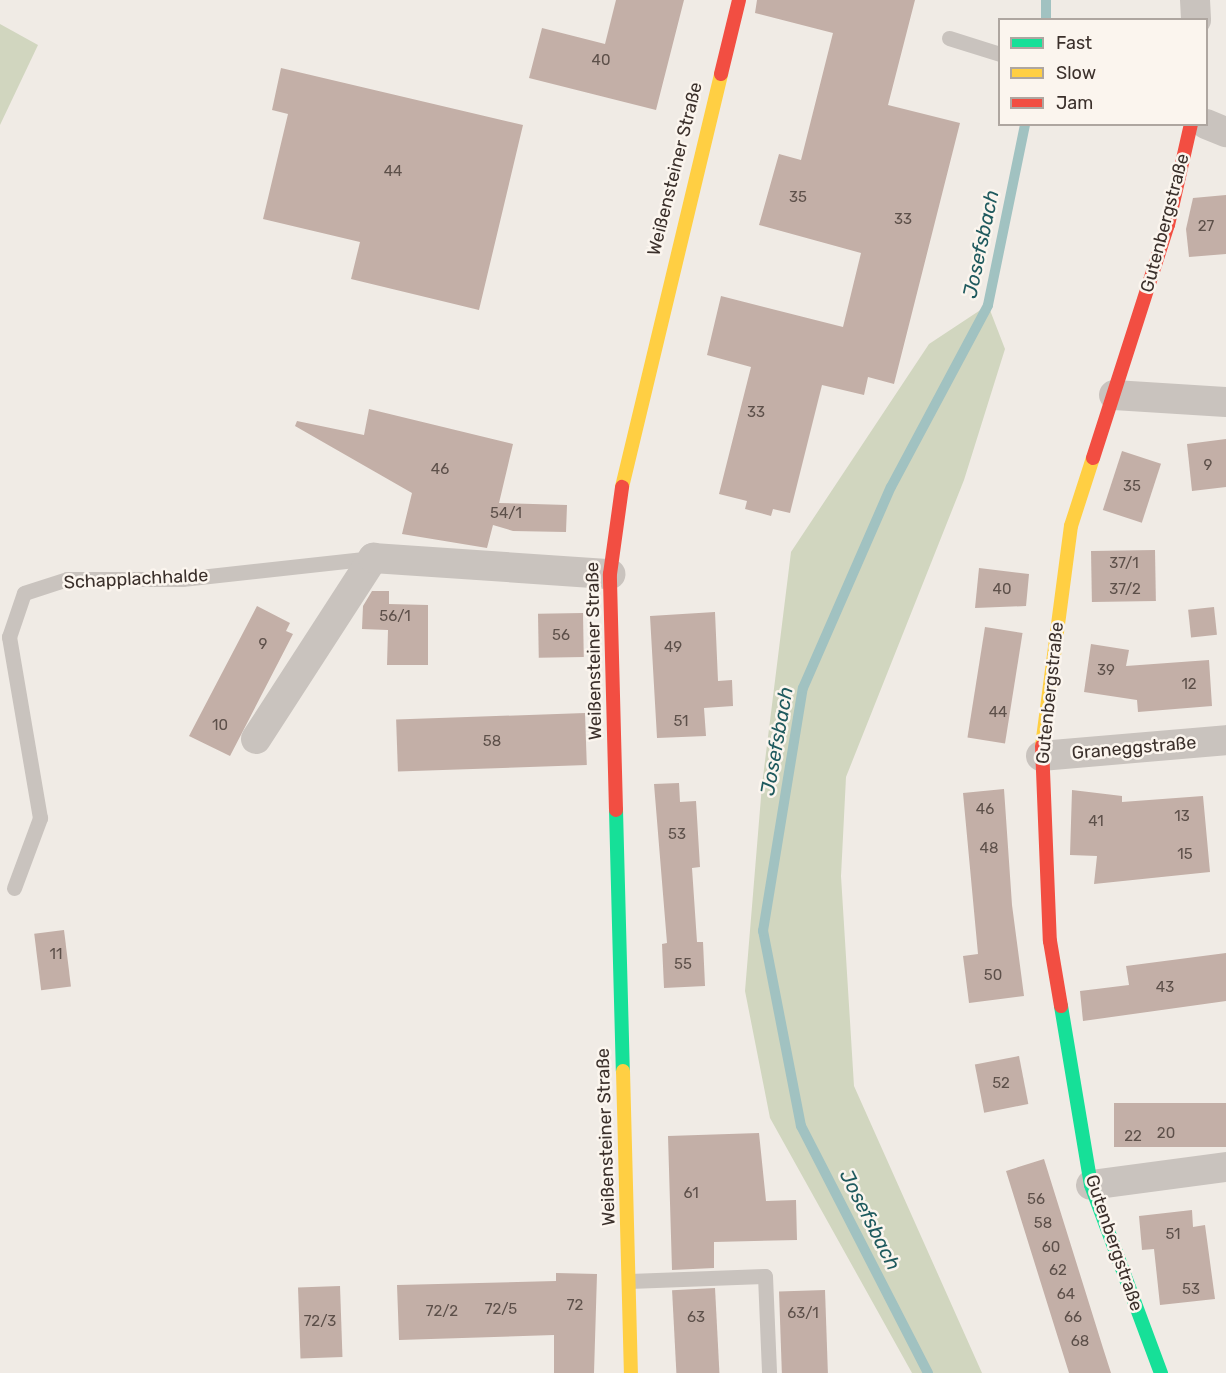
<!DOCTYPE html>
<meta charset="utf-8">
<style>
body{margin:0}
#map{position:relative;width:1226px;height:1373px;overflow:hidden;background:#f0ebe5;font-family:Rubik,sans-serif}
div>[style]{position:absolute}
[style*='--x']{left:calc(var(--x)*1px);top:calc(var(--y)*1px);width:calc(var(--w)*1px);rotate:calc(var(--a)*1deg)}
.green>*{inset:0;background:#d1d6bf}
.stream>*{height:10px;margin:-5px;padding:0 5px;transform-origin:5px;border-radius:5px;background:#a1c2c1}
.building>*{inset:0;background:#c3afa7;transform-origin:0 0}
.lane>*{height:15px;margin:-7.5px;padding:0 7.5px;transform-origin:7.5px;border-radius:7.5px;background:#c9c3be}
.street>*{height:30px;margin:-15px;padding:0 15px;transform-origin:15px;border-radius:15px;background:#c9c3be}
.fast>*{height:14px;margin:-7px;padding:0 7px;transform-origin:7px;border-radius:7px;background:#16e098}
.slow>*{height:14px;margin:-7px;padding:0 7px;transform-origin:7px;border-radius:7px;background:#ffcf43}
.jam>*{height:14px;margin:-7px;padding:0 7px;transform-origin:7px;border-radius:7px;background:#f24e42}
span{translate:-50% -50%;white-space:nowrap;text-align:center;line-height:1.15;-webkit-text-stroke:5px #fbf5ee;paint-order:stroke}
.number-label{font-size:15px;color:#5d504a}
.number-label span{-webkit-text-stroke-width:0}
.street-label{font-size:18px;color:#3b302b}
.water-label{font-size:20px;color:#1f5a5e;font-style:italic}
.legend{position:absolute;left:998px;top:18px;width:210px;height:108px;box-sizing:border-box;background:#fbf5ee;border:2px solid #aea6a0;margin:0;padding:8px 10px;list-style:none;font-size:18px;color:#3b302b}
.legend li{display:flex;align-items:center;gap:12px;height:30px}
.legend b{width:30px;border:2px solid #aea6a0}
</style>
<div id="map">
<div class="green">
<div style="clip-path:polygon(0 24px,38px 45px,0 125px)"></div>
<div style="clip-path:polygon(988px 305px,1005px 349px,964px 480px,846px 777px,841px 876px,854px 1086px,982px 1373px,912px 1373px,770px 1118px,745px 991px,762px 785px,791px 552px,929px 344px)"></div>
</div>
<div class="stream">
<div style="--x:1046;--y:0;--w:20;--a:90"></div>
<div style="--x:928;--y:1373;--w:278;--a:-117.2"></div>
<div style="--x:801;--y:1126;--w:199;--a:-101"></div>
<div style="--x:763;--y:931;--w:246;--a:-80.7"></div>
<div style="--x:803;--y:688;--w:219;--a:-66.4"></div>
<div style="--x:891;--y:487;--w:206;--a:-61.9"></div>
<div style="--x:988;--y:305;--w:185;--a:-78.4"></div>
</div>
<div class="building">
<div style="clip-path:polygon(616px 0,684px 0,656px 110px,529px 78px,542px 28px,605px 44px)"></div>
<div style="clip-path:polygon(757px 0,915px 0,888px 105px,960px 123px,894px 384px,868px 377px,864px 395px,822px 385px,790px 513px,773px 509px,771px 516px,745px 509px,747px 501px,719px 494px,751px 367px,707px 355px,721px 296px,843px 327px,861px 253px,759px 225px,779px 154px,801px 160px,833px 33px,755px 13px)"></div>
<div style="clip-path:polygon(281px 68px,523px 125px,479px 310px,351px 279px,360px 242px,263px 219px,288px 114px,272px 110px)"></div>
<div style="clip-path:polygon(1226px 195px,1226px 254px,1189px 257px,1186px 229px,1193px 198px)"></div>
<div style="clip-path:polygon(369px 409px,513px 444px,499px 503px,567px 505px,566px 532px,513px 531px,493px 525px,487px 548px,402px 534px,412px 493px,295px 426px,297px 421px,364px 435px)"></div>
<div style="clip-path:polygon(1226px 439px,1226px 487px,1192px 491px,1187px 444px)"></div>
<div style="left:1122px;top:451px;width:41px;height:62px;rotate:18deg"></div>
<div style="left:1155px;top:550px;width:51px;height:64px;rotate:89deg"></div>
<div style="clip-path:polygon(979px 568px,1029px 574px,1026px 606px,975px 608px)"></div>
<div style="clip-path:polygon(372px 591px,389px 591px,389px 604px,428px 605px,428px 665px,387px 665px,388px 630px,362px 629px,363px 606px)"></div>
<div style="clip-path:polygon(257px 606px,290px 623px,286px 631px,293px 634px,230px 756px,189px 736px)"></div>
<div style="left:1214px;top:607px;width:28px;height:26px;rotate:84deg"></div>
<div style="clip-path:polygon(715px 612px,718px 681px,732px 680px,733px 706px,704px 708px,706px 736px,657px 738px,650px 616px)"></div>
<div style="left:583px;top:613px;width:44px;height:45px;rotate:89deg"></div>
<div style="left:985px;top:627px;width:38px;height:112px;rotate:9deg"></div>
<div style="clip-path:polygon(1091px 644px,1129px 650px,1126px 666px,1209px 660px,1212px 706px,1138px 712px,1137px 700px,1084px 692px)"></div>
<div style="left:585px;top:713px;width:52px;height:189px;rotate:88deg"></div>
<div style="clip-path:polygon(679px 783px,680px 802px,696px 801px,700px 867px,692px 868px,697px 942px,703px 942px,705px 986px,664px 988px,662px 944px,667px 943px,654px 784px)"></div>
<div style="clip-path:polygon(1004px 789px,1012px 905px,1024px 996px,969px 1003px,963px 956px,978px 954px,963px 793px)"></div>
<div style="clip-path:polygon(1072px 790px,1122px 796px,1122px 802px,1203px 796px,1210px 872px,1094px 884px,1097px 856px,1070px 855px)"></div>
<div style="left:64px;top:930px;width:57px;height:30px;rotate:83deg"></div>
<div style="clip-path:polygon(1226px 953px,1226px 1001px,1083px 1021px,1080px 991px,1129px 985px,1126px 966px)"></div>
<div style="left:1019px;top:1056px;width:49px;height:45px;rotate:79deg"></div>
<div style="left:1226px;top:1103px;width:44px;height:112px;rotate:90deg"></div>
<div style="clip-path:polygon(759px 1133px,766px 1201px,796px 1200px,797px 1240px,714px 1242px,714px 1268px,672px 1270px,668px 1136px)"></div>
<div style="clip-path:polygon(1044px 1159px,1103px 1348px,1111px 1373px,1069px 1373px,1029px 1245px,1006px 1171px)"></div>
<div style="clip-path:polygon(1192px 1210px,1193px 1227px,1205px 1225px,1215px 1299px,1160px 1305px,1154px 1249px,1142px 1250px,1139px 1216px)"></div>
<div style="clip-path:polygon(556px 1273px,597px 1274px,594px 1373px,554px 1373px,554px 1335px,399px 1340px,397px 1285px,556px 1281px)"></div>
<div style="left:340px;top:1286px;width:71px;height:42px;rotate:88deg"></div>
<div style="left:715px;top:1288px;width:85px;height:43px;rotate:87deg"></div>
<div style="left:825px;top:1290px;width:83px;height:46px;rotate:88deg"></div>
</div>
<div class="lane">
<div style="--x:949;--y:38;--w:53;--a:17.4"></div>
<div style="--x:14;--y:888;--w:75;--a:-69.6"></div>
<div style="--x:40;--y:818;--w:184;--a:-99.7"></div>
<div style="--x:9;--y:637;--w:46;--a:-71.2"></div>
<div style="--x:24;--y:593;--w:45;--a:-18"></div>
<div style="--x:67;--y:579;--w:115;--a:0"></div>
<div style="--x:182;--y:579;--w:192;--a:-6.3"></div>
<div style="--x:629;--y:1281;--w:136;--a:-2.1"></div>
<div style="--x:765;--y:1276;--w:97;--a:87.6"></div>
</div>
<div class="street">
<div style="--x:1195;--y:0;--w:20;--a:87"></div>
<div style="--x:1206;--y:124;--w:22;--a:22"></div>
<div style="--x:1114;--y:395;--w:112;--a:3.6"></div>
<div style="--x:256;--y:739;--w:216;--a:-57.1"></div>
<div style="--x:373;--y:558;--w:238;--a:3.9"></div>
<div style="--x:1041;--y:756;--w:186;--a:-4.9"></div>
<div style="--x:1091;--y:1185;--w:136;--a:-7.6"></div>
</div>
<div class="fast">
<div style="--x:616;--y:810;--w:261;--a:88.5"></div>
<div style="--x:1061;--y:1006;--w:181;--a:80.5"></div>
<div style="--x:1091;--y:1185;--w:201;--a:69.6"></div>
</div>
<div class="slow">
<div style="--x:622;--y:487;--w:425;--a:-76.5"></div>
<div style="--x:1042;--y:746;--w:222;--a:-82.5"></div>
<div style="--x:1071;--y:526;--w:71;--a:-72.1"></div>
<div style="--x:623;--y:1071;--w:302;--a:88.5"></div>
</div>
<div class="jam">
<div style="--x:721;--y:74;--w:76;--a:-76.3"></div>
<div style="--x:1093;--y:458;--w:245;--a:-72.2"></div>
<div style="--x:1168;--y:225;--w:104;--a:-77.2"></div>
<div style="--x:1042;--y:746;--w:195;--a:87.7"></div>
<div style="--x:1050;--y:941;--w:66;--a:80.4"></div>
<div style="--x:616;--y:810;--w:236;--a:-91.5"></div>
<div style="--x:610;--y:574;--w:88;--a:-82.1"></div>
</div>
<div class="number-label">
<span style="left:601px;top:61px">40</span>
<span style="left:393px;top:172px">44</span>
<span style="left:798px;top:198px">35</span>
<span style="left:903px;top:220px">33</span>
<span style="left:1206px;top:227px">27</span>
<span style="left:756px;top:413px">33</span>
<span style="left:1208px;top:466px">9</span>
<span style="left:440px;top:470px">46</span>
<span style="left:1132px;top:487px">35</span>
<span style="left:506px;top:514px">54/1</span>
<span style="left:1124px;top:564px">37/1</span>
<span style="left:1002px;top:590px">40</span>
<span style="left:1125px;top:590px">37/2</span>
<span style="left:395px;top:617px">56/1</span>
<span style="left:561px;top:636px">56</span>
<span style="left:263px;top:645px">9</span>
<span style="left:673px;top:648px">49</span>
<span style="left:1106px;top:671px">39</span>
<span style="left:1189px;top:685px">12</span>
<span style="left:998px;top:713px">44</span>
<span style="left:681px;top:722px">51</span>
<span style="left:220px;top:726px">10</span>
<span style="left:492px;top:742px">58</span>
<span style="left:985px;top:810px">46</span>
<span style="left:1182px;top:817px">13</span>
<span style="left:1096px;top:822px">41</span>
<span style="left:677px;top:835px">53</span>
<span style="left:989px;top:849px">48</span>
<span style="left:1185px;top:855px">15</span>
<span style="left:56px;top:955px">11</span>
<span style="left:683px;top:965px">55</span>
<span style="left:993px;top:976px">50</span>
<span style="left:1165px;top:988px">43</span>
<span style="left:1001px;top:1084px">52</span>
<span style="left:1166px;top:1134px">20</span>
<span style="left:1133px;top:1137px">22</span>
<span style="left:691px;top:1194px">61</span>
<span style="left:1036px;top:1200px">56</span>
<span style="left:1043px;top:1224px">58</span>
<span style="left:1173px;top:1235px">51</span>
<span style="left:1051px;top:1248px">60</span>
<span style="left:1058px;top:1271px">62</span>
<span style="left:1191px;top:1290px">53</span>
<span style="left:1066px;top:1295px">64</span>
<span style="left:575px;top:1306px">72</span>
<span style="left:501px;top:1310px">72/5</span>
<span style="left:442px;top:1312px">72/2</span>
<span style="left:803px;top:1314px">63/1</span>
<span style="left:696px;top:1318px">63</span>
<span style="left:1073px;top:1318px">66</span>
<span style="left:320px;top:1322px">72/3</span>
<span style="left:1080px;top:1342px">68</span>
</div>
<div class="street-label">
<span style="left:675px;top:169px;rotate:-76deg">Weißensteiner Straße</span>
<span style="left:1165px;top:223px;rotate:-75deg">Gutenbergstraße</span>
<span style="left:136px;top:579px;rotate:-3deg">Schapplachhalde</span>
<span style="left:594px;top:651px;rotate:-91deg">Weißensteiner Straße</span>
<span style="left:1050px;top:693px;rotate:-84deg">Gutenbergstraße</span>
<span style="left:1134px;top:748px;rotate:-5deg">Graneggstraße</span>
<span style="left:606px;top:1137px;rotate:-92deg">Weißensteiner Straße</span>
<span style="left:1114px;top:1243px;rotate:71deg">Gutenbergstraße</span>
</div>
<div class="water-label">
<span style="left:981px;top:244px;rotate:-78deg">Josefsbach</span>
<span style="left:777px;top:741px;rotate:-80deg">Josefsbach</span>
<span style="left:870px;top:1220px;rotate:63deg">Josefsbach</span>
</div>
<ul class="legend">
<li><b style="height:8px;background:#16e098"></b>Fast</li>
<li><b style="height:8px;background:#ffcf43"></b>Slow</li>
<li><b style="height:8px;background:#f24e42"></b>Jam</li>
</ul>
</div>
